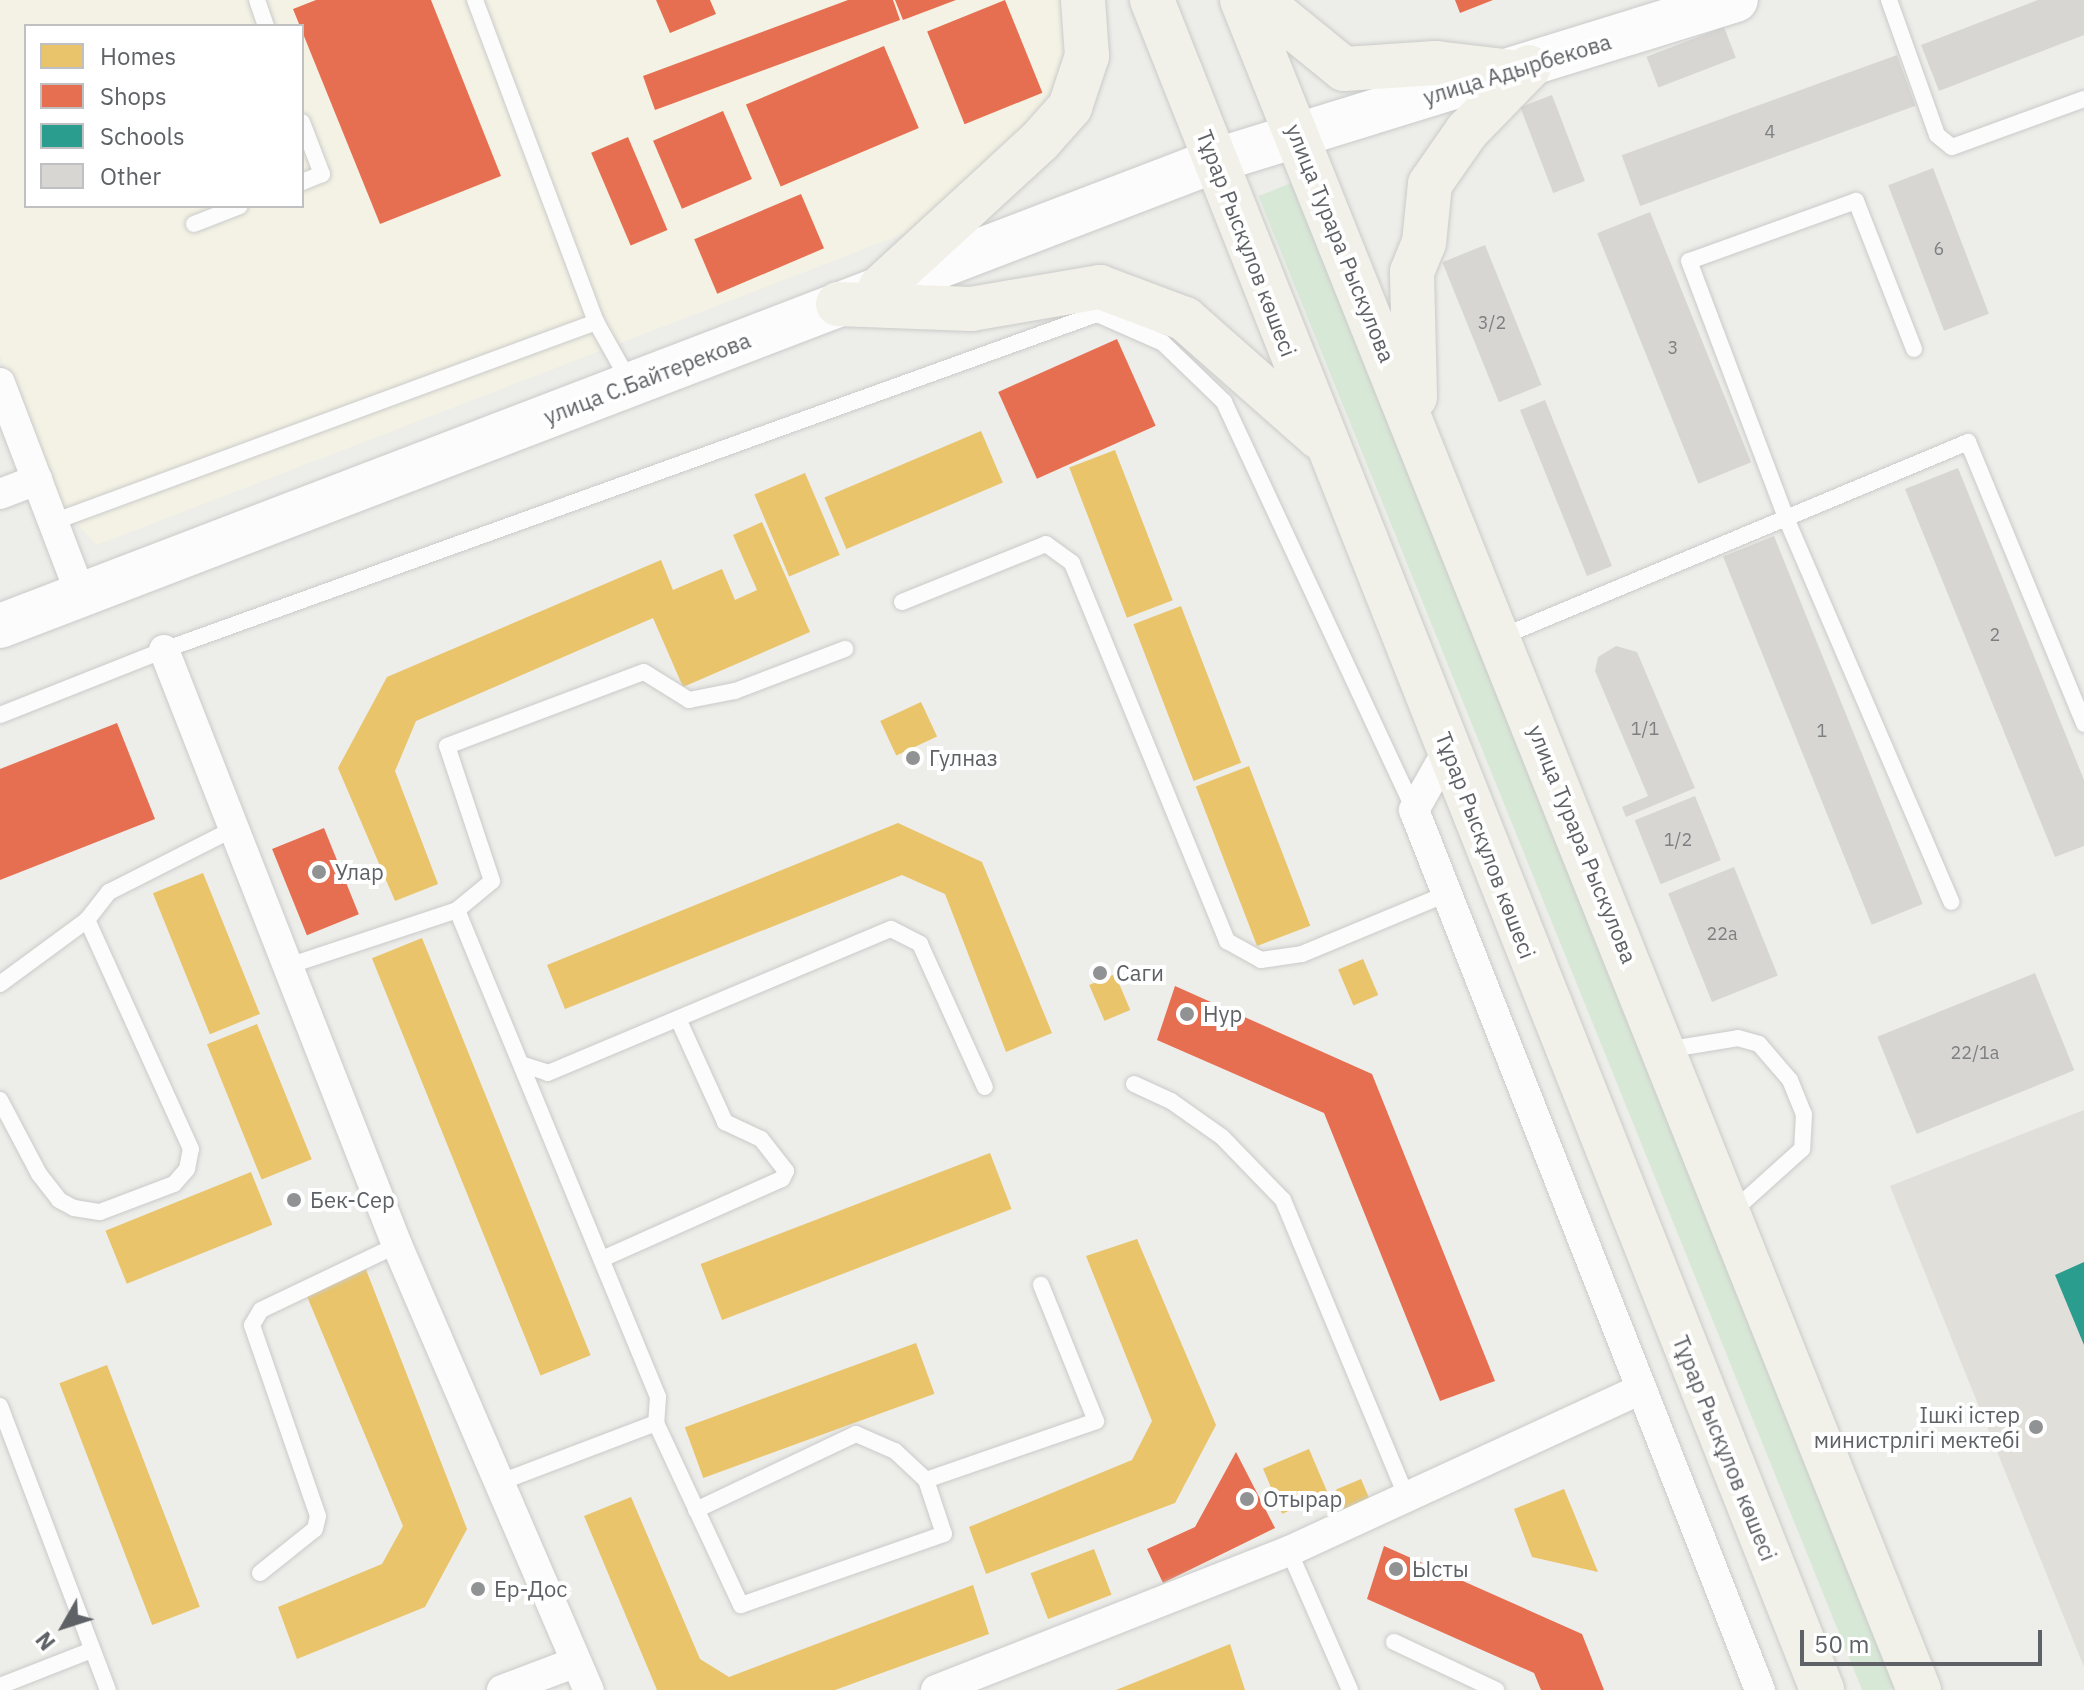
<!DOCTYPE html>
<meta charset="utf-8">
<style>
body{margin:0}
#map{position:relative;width:2084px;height:1690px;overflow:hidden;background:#edede9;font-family:"IBM Plex Sans",sans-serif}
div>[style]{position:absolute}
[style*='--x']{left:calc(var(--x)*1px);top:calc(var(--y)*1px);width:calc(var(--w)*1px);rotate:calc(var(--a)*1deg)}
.commercial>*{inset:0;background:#f4f2e4}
.education>*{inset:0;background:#e0dfd9}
.green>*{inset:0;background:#d8e8d7;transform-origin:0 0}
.homes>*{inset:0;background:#e9c46a;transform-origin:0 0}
.shops>*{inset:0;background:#e76f51;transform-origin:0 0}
.schools>*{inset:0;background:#2a9d8f}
.building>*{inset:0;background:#d7d6d3;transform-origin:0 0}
.roads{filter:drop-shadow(0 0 2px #cacbca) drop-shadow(0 0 2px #cacbca)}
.lane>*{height:16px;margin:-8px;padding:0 8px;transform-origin:8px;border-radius:8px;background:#fcfcfc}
.street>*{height:30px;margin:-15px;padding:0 15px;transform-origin:15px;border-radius:15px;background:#fcfcfc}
.secondary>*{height:44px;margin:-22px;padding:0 22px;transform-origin:22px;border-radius:22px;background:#fcfcfc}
.primary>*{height:44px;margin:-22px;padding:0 22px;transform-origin:22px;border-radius:22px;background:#f2f1e9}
.dots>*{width:22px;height:22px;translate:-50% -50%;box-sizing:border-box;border:4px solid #fff;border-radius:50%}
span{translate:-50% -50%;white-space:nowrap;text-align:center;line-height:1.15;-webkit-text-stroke:8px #fff;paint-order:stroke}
.number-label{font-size:18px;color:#7d7f81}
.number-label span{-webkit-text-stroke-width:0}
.street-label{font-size:22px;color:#5e6165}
.poi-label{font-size:22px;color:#5e6165}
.left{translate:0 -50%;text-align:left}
.right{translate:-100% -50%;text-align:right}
.legend{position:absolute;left:24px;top:24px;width:280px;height:184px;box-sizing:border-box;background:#fff;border:2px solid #bfc0c1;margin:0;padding:10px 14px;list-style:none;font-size:24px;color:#5e6165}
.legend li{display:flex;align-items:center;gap:16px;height:40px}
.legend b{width:40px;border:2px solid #bfc0c1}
.north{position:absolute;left:24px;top:1586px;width:80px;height:80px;-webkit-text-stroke:6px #fff;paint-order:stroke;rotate:231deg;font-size:22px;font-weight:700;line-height:32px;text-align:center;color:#5e6165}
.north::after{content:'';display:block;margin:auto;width:28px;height:36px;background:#5e6165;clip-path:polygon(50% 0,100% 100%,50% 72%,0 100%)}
.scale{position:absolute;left:1800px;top:1630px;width:242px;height:36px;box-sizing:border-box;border:4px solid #5e6165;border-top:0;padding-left:10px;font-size:24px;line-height:28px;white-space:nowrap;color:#5e6165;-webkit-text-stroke:6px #fff;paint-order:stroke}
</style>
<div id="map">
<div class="commercial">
<div style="clip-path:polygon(evenodd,0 0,1085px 0,1020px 189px,97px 545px,52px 498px,0 356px,0 0,26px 26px,302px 26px,302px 206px,26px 206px,26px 26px)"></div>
</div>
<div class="education">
<div style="clip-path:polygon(2084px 1110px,2084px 1667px,1890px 1186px)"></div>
</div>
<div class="green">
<div style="left:1291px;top:183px;width:1621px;height:35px;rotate:68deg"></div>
</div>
<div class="homes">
<div style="left:981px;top:431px;width:56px;height:170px;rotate:67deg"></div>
<div style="left:1115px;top:450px;width:161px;height:49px;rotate:69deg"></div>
<div style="left:805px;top:473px;width:89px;height:55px;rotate:67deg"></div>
<div style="clip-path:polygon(762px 522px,810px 632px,683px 687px,653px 618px,416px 721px,395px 771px,438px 884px,395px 901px,338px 768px,387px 677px,661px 560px,673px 590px,722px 569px,735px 600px,757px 590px,733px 535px)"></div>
<div style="left:1181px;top:606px;width:168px;height:51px;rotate:69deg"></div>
<div style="left:921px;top:702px;width:38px;height:45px;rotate:65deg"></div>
<div style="left:1249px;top:766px;width:171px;height:57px;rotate:69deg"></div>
<div style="clip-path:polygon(898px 823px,982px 862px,1052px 1033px,1006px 1052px,945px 894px,902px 875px,565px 1009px,547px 965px)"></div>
<div style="left:203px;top:873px;width:152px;height:54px;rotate:68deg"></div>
<div style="left:422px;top:938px;width:450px;height:54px;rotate:68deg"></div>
<div style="left:1363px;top:959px;width:39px;height:27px;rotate:67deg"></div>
<div style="left:1115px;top:974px;width:39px;height:28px;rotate:67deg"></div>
<div style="left:257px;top:1024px;width:146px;height:54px;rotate:68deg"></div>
<div style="left:990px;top:1153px;width:60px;height:310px;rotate:69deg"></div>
<div style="left:251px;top:1172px;width:57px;height:157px;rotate:68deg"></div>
<div style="clip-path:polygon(1137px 1239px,1216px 1425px,1175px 1503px,986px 1574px,969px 1527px,1132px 1460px,1152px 1421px,1086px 1256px)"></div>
<div style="clip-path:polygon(365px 1267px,467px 1529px,425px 1607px,297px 1659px,278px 1607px,382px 1564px,403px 1526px,306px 1294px)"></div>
<div style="left:916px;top:1343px;width:54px;height:246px;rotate:70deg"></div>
<div style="left:107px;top:1365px;width:259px;height:51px;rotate:69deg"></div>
<div style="left:1309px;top:1449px;width:49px;height:50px;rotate:67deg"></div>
<div style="left:1361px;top:1479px;width:21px;height:27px;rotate:67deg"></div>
<div style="clip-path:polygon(1564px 1489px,1598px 1572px,1532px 1557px,1514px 1509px)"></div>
<div style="clip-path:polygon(631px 1497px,700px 1659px,729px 1677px,973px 1585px,989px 1634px,835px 1690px,657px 1690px,584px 1516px)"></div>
<div style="left:1094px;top:1549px;width:49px;height:68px;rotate:69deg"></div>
<div style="clip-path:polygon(1230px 1644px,1245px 1690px,1116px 1690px)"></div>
</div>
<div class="shops">
<div style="clip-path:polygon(316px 0,431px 0,501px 176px,380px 224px,293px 9px)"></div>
<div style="clip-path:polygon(656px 0,710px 0,716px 14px,670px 33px)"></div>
<div style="clip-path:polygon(848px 0,893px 0,900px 20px,655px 110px,643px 76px)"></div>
<div style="clip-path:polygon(895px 0,956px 0,903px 20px)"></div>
<div style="left:1005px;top:0;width:100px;height:84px;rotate:68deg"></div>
<div style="clip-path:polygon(1455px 0,1493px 0,1460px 13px)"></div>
<div style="left:884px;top:46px;width:89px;height:150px;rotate:67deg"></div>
<div style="left:723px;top:111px;width:74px;height:76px;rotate:67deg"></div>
<div style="left:628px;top:137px;width:101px;height:40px;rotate:67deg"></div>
<div style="left:801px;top:194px;width:59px;height:116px;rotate:67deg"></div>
<div style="left:1117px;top:339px;width:95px;height:130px;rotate:66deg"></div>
<div style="clip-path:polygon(117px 723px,155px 819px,0 880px,0 769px)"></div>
<div style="left:324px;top:828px;width:93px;height:56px;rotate:68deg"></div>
<div style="clip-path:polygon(1175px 986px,1372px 1074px,1495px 1381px,1440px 1401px,1324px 1113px,1157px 1040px)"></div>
<div style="clip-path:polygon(1236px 1452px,1275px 1528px,1163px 1583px,1147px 1549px,1195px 1527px)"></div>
<div style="clip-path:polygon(1384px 1546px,1582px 1634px,1604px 1690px,1541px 1690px,1534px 1673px,1367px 1599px)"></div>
</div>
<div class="schools">
<div style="clip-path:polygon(2084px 1262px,2084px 1345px,2055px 1275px)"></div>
</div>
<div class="building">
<div style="clip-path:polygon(2038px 0,2084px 0,2084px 35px,1939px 91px,1921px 45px)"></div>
<div style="left:1724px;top:27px;width:33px;height:83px;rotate:69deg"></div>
<div style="left:1897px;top:55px;width:54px;height:293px;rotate:70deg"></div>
<div style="left:1552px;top:95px;width:92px;height:34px;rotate:69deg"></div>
<div style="left:1933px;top:168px;width:156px;height:48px;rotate:69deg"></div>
<div style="left:1650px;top:212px;width:270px;height:57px;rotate:68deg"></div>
<div style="left:1485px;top:245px;width:151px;height:46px;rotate:68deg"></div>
<div style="left:1545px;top:400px;width:179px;height:27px;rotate:68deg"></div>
<div style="clip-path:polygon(1958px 468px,2084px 780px,2084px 846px,2055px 857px,1905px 489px)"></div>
<div style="left:1774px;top:536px;width:397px;height:55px;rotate:68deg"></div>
<div style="clip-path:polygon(1616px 646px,1637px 652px,1695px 788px,1626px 817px,1622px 807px,1648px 796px,1595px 671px,1598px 657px)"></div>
<div style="left:1695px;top:796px;width:69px;height:65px;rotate:68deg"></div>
<div style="left:1734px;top:867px;width:117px;height:71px;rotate:68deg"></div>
<div style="left:2035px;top:973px;width:105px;height:170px;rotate:68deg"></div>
</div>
<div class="roads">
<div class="lane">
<div style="--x:257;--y:0;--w:28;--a:71"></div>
<div style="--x:475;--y:0;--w:344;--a:69.4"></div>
<div style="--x:596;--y:322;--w:71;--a:60.6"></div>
<div style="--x:1889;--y:0;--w:143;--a:70.4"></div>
<div style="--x:1937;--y:135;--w:19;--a:39"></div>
<div style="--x:1952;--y:147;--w:140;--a:-20"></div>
<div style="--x:302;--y:122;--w:56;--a:69"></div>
<div style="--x:322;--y:174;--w:22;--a:158"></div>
<div style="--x:194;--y:224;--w:49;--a:-21.4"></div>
<div style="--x:1914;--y:349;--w:159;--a:-111.4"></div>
<div style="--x:1856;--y:201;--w:177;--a:160.2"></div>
<div style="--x:1689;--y:261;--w:275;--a:69.3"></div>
<div style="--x:1786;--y:518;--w:418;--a:66.7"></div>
<div style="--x:53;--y:522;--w:579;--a:-20.22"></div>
<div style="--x:902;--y:602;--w:155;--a:-21.9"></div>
<div style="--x:1046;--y:544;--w:32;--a:36"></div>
<div style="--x:1072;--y:563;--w:409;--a:67.7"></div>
<div style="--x:1227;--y:941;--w:39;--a:29"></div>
<div style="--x:1261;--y:960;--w:41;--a:-8.3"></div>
<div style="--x:1302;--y:954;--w:154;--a:-22.6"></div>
<div style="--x:1501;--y:637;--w:506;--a:-22.66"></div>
<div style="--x:1968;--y:442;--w:305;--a:67.6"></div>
<div style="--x:0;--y:715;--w:176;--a:-21.6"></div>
<div style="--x:164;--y:650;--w:992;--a:-19.81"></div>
<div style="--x:1097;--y:314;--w:72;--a:23.7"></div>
<div style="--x:1163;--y:343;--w:85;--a:44"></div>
<div style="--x:1224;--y:402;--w:450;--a:65"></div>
<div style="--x:457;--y:910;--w:527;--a:67.57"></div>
<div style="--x:658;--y:1397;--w:26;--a:94"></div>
<div style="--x:656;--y:1423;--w:166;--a:159.2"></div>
<div style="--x:291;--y:965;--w:175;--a:-18.3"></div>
<div style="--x:457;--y:910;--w:45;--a:-39.6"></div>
<div style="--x:492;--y:881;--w:142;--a:-108.4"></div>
<div style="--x:447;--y:746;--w:210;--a:-20.6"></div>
<div style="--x:644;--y:672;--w:53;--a:31.9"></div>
<div style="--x:689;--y:700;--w:47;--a:-11.1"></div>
<div style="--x:735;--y:691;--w:118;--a:-20.9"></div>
<div style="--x:0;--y:984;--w:108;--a:-36.3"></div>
<div style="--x:87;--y:920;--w:36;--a:-52"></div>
<div style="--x:109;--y:892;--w:141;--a:-26.9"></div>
<div style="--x:1665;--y:1050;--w:74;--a:-9.3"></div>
<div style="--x:1738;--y:1038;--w:22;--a:16"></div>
<div style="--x:1759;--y:1044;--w:48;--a:49.3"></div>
<div style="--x:1790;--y:1080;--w:37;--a:68"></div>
<div style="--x:1804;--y:1114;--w:35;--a:93"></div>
<div style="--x:1802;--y:1149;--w:96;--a:138"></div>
<div style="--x:521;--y:1064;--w:28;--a:18"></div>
<div style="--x:548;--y:1073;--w:372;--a:-22.8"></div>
<div style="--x:891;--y:929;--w:33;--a:27"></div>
<div style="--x:920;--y:944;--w:157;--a:65.6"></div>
<div style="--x:1134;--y:1084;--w:41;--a:24.7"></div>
<div style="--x:1171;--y:1101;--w:62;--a:35.2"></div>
<div style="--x:1222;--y:1137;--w:88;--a:45.9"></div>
<div style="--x:1283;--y:1200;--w:321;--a:67.4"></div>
<div style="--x:0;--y:1100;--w:84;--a:62.2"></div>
<div style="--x:39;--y:1174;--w:33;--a:52"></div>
<div style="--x:59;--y:1200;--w:17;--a:28"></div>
<div style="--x:74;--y:1208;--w:26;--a:9"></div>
<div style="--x:100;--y:1212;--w:79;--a:-20.7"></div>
<div style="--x:174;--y:1184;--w:20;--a:-49"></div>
<div style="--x:187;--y:1169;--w:20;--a:-79"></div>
<div style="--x:191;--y:1149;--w:252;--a:-114.4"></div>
<div style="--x:602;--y:1259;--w:197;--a:-24"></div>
<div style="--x:782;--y:1179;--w:9;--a:-63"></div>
<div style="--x:786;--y:1171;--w:41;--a:-128"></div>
<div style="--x:761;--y:1139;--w:40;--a:-155"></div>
<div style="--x:725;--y:1122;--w:113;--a:-114.5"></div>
<div style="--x:0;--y:1406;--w:304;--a:69.2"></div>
<div style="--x:656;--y:1423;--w:201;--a:65"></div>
<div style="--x:741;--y:1605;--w:215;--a:-19.3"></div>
<div style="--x:944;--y:1534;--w:57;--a:-108.4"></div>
<div style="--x:926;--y:1480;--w:180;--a:-19.1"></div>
<div style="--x:1096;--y:1421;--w:147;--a:-112"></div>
<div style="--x:696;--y:1510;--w:177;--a:-25.4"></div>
<div style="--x:856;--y:1434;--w:43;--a:23.6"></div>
<div style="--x:895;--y:1451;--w:42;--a:43.1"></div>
<div style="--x:1289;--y:1551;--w:152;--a:66.3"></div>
<div style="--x:260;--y:1573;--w:70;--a:-38.7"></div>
<div style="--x:315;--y:1529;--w:13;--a:-77"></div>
<div style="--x:318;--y:1516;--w:202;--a:-109.1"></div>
<div style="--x:252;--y:1325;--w:17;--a:-59"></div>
<div style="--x:261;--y:1310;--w:151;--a:-25.5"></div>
<div style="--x:1394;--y:1642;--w:113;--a:25.2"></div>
<div style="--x:0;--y:1686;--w:99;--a:-21.4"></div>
</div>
<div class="street">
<div style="--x:0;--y:383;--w:227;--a:69.1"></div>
<div style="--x:0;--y:494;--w:40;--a:-21"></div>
<div style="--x:164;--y:650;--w:639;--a:68.61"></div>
<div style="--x:397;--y:1245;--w:485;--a:66.7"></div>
<div style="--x:1448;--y:750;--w:69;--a:119.5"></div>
<div style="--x:1414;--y:810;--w:946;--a:68.54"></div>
<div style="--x:502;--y:1690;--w:77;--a:-20.6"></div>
<div style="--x:936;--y:1690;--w:379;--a:-21.5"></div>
<div style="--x:1289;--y:1551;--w:388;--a:-24.7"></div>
</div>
<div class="secondary">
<div style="--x:0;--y:626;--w:1300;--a:-20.96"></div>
<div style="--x:1214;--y:161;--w:546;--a:-17.14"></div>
</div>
<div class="primary">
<div style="--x:1152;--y:0;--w:1818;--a:68.37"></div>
<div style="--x:1242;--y:0;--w:1821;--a:68.17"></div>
<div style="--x:1259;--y:0;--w:109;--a:39.1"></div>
<div style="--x:1344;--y:69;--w:92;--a:-3.7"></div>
<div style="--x:1436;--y:63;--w:77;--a:6.8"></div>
<div style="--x:880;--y:288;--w:216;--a:-42.6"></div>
<div style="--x:1039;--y:142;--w:47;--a:-48.5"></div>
<div style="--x:1070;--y:107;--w:54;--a:-71.6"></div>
<div style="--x:1087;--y:56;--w:56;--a:-94.1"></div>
<div style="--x:838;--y:304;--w:133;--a:2.2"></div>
<div style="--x:971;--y:309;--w:131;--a:-9.7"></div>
<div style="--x:1100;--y:287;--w:91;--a:20.6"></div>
<div style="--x:1185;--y:319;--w:179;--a:41.4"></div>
<div style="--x:1415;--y:397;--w:125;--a:-91.4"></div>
<div style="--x:1412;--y:272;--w:31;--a:-68"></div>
<div style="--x:1424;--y:243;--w:59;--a:-84.2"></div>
<div style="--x:1430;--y:184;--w:65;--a:-55.1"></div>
<div style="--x:1467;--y:131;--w:89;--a:-45.9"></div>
</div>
</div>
<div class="dots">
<div style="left:913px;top:758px;background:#909293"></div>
<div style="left:319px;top:872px;background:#909293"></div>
<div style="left:1100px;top:973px;background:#909293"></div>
<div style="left:1187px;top:1014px;background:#909293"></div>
<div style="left:294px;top:1200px;background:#909293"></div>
<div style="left:2036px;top:1427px;background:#909293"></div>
<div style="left:1247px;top:1499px;background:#909293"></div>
<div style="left:1396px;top:1569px;background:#909293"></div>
<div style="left:478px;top:1589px;background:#909293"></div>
</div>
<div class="number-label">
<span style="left:1770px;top:132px">4</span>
<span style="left:1939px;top:249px">6</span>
<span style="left:1492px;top:323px">3/2</span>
<span style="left:1673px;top:348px">3</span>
<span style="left:1995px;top:635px">2</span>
<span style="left:1645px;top:729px">1/1</span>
<span style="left:1822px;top:731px">1</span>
<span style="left:1678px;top:840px">1/2</span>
<span style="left:1722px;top:934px">22а</span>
<span style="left:1975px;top:1053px">22/1а</span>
</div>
<div class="street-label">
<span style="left:1517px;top:69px;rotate:-17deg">улица Адырбекова</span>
<span style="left:1247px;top:243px;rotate:69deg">Тұрар Рыскұлов көшесі</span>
<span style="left:1341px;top:243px;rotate:68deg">улица Турара Рыскулова</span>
<span style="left:647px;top:378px;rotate:-21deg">улица С.Байтерекова</span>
<span style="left:1583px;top:844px;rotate:68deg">улица Турара Рыскулова</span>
<span style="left:1486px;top:845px;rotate:69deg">Тұрар Рыскұлов көшесі</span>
<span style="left:1725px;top:1448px;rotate:68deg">Тұрар Рыскұлов көшесі</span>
</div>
<div class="poi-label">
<span class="left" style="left:929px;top:758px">Гулназ</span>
<span class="left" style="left:335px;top:872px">Улар</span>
<span class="left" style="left:1116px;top:973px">Саги</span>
<span class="left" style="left:1203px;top:1014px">Нур</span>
<span class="left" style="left:310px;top:1200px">Бек-Сер</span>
<span class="right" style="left:2020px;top:1427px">Ішкі істер<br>министрлігі мектебі</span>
<span class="left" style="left:1263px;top:1499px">Отырар</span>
<span class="left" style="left:1412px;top:1569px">Ысты</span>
<span class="left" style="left:494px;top:1589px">Ер-Дос</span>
</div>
<ul class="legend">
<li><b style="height:22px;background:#e9c46a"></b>Homes</li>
<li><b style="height:22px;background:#e76f51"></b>Shops</li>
<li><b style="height:22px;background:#2a9d8f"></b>Schools</li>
<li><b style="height:22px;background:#d7d6d3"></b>Other</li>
</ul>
<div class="north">N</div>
<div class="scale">50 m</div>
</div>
